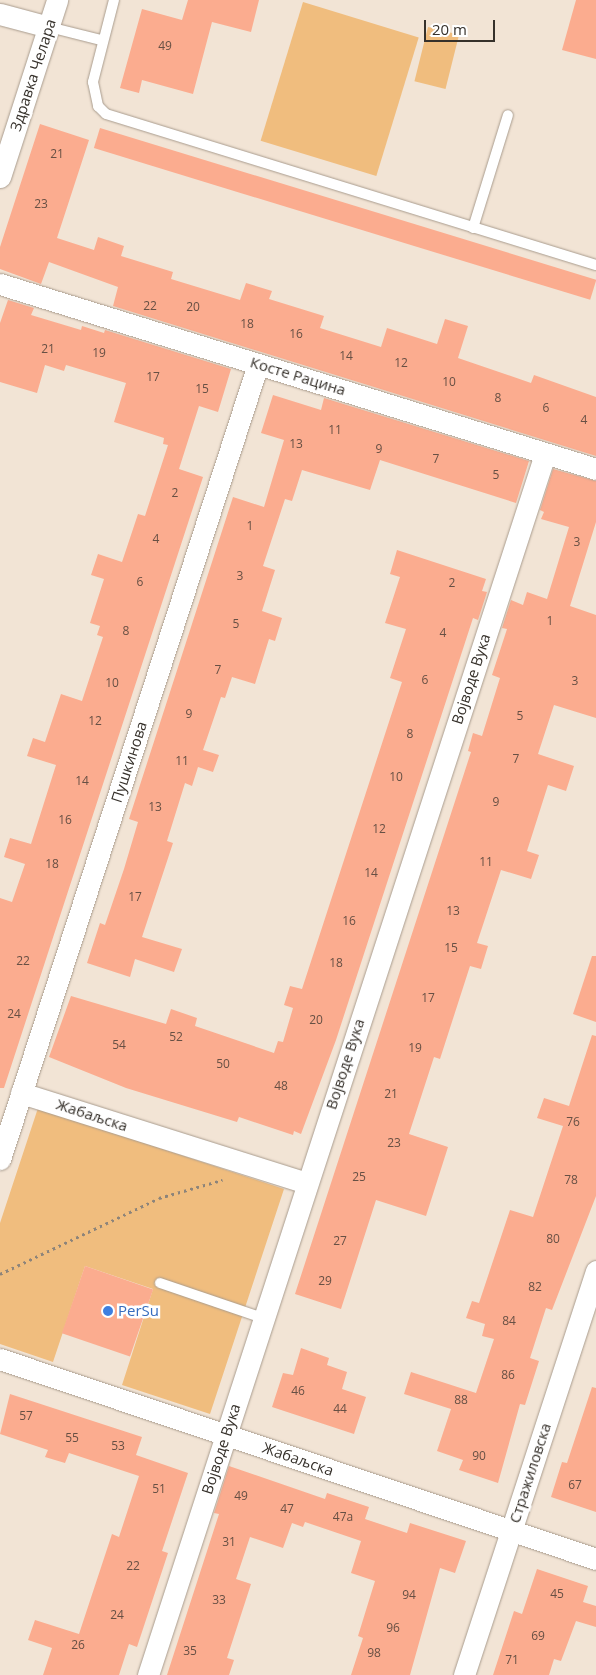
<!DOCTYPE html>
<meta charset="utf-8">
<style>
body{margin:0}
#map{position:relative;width:596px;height:1675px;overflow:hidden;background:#f2e4d5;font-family:"Open Sans",sans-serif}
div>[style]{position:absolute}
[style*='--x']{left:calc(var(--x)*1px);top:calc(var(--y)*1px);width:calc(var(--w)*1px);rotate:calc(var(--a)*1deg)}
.green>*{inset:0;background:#f0bd7e;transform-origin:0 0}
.building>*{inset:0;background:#fbac8f;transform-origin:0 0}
.path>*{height:3px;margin-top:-1.5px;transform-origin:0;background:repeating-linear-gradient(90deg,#8d847a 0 2.5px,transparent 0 6.5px)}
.roads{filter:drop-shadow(0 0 1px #a99c8e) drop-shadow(0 0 1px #a99c8e)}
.service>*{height:10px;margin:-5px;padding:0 5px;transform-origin:5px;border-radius:5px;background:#fff}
.minor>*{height:21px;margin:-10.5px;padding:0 10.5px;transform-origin:10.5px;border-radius:10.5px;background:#fff}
.dots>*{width:14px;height:14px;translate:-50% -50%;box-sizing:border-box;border:2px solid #fff;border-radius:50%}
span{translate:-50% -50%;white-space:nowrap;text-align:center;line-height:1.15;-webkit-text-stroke:5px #fff;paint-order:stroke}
.number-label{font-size:12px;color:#675044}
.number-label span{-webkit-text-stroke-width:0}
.street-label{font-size:15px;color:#36312b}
.shop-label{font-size:15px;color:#366cbe}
.left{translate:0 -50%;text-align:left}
.scale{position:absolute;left:424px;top:20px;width:71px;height:22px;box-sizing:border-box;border:2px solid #36312b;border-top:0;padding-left:6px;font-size:15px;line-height:18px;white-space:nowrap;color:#36312b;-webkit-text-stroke:4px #fff;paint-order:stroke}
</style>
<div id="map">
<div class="green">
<div style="left:303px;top:2px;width:121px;height:145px;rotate:17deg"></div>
<div style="left:428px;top:27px;width:32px;height:56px;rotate:14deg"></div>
<div style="clip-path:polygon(38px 1108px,284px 1189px,210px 1414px,122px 1385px,153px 1289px,85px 1266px,53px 1362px,0 1344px,0 1223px)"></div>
</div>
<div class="building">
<div style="clip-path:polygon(188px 0,259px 0,251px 32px,212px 22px,193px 94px,142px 80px,139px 93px,120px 88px,142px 9px,182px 20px)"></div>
<div style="clip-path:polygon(576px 0,596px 0,596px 59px,562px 50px)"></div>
<div style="clip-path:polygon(40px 124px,89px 140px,57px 238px,94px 250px,98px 237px,124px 246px,121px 256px,173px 272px,171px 279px,240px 300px,246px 283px,272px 291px,269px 299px,324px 316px,320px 328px,381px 347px,387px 328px,437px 344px,445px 319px,468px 326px,458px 358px,531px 383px,534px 375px,596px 397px,596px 456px,113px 306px,118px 287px,49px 262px,41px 284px,0 269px,0 247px)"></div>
<div style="left:100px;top:128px;width:519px;height:21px;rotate:17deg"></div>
<div style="clip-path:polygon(8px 300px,34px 308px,31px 315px,81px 330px,82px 326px,104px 333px,105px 330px,231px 369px,218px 412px,199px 406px,179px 469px,203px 477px,4px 1088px,0 1088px,0 898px,12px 902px,25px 864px,4px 857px,10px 838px,31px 844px,56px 765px,27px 756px,33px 738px,45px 742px,61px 694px,82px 701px,103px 637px,97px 635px,100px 626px,90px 623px,104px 579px,91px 575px,98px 554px,122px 562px,138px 514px,145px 516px,168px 445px,163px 444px,164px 438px,114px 422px,126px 383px,66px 365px,64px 371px,45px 365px,37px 393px,0 382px,0 323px)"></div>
<div style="clip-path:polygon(273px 395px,321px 410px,324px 398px,529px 461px,516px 503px,380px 460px,370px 490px,302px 470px,292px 501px,285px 499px,263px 566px,275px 570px,262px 611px,282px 618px,275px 641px,269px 639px,255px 684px,232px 677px,225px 698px,221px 697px,203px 750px,219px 755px,213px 772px,198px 767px,192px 786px,185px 783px,167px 841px,173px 843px,142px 937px,182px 949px,174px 972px,135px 959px,130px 977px,87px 963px,100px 923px,105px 925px,124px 869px,138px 822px,129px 819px,233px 497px,264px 507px,284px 440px,261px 433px)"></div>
<div style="clip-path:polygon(553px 469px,596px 481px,596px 522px,570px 606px,596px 615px,596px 718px,554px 705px,538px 754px,574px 766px,566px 791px,548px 785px,527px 851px,539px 855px,531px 879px,501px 870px,477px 943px,488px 946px,481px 969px,470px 966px,440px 1059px,434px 1057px,409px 1134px,448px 1147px,426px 1216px,376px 1200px,341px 1309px,295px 1294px,471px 752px,468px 751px,473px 733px,482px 736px,500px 678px,492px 675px,507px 629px,502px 628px,511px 600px,523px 605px,527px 592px,547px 599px,569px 527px,541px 519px,544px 512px,540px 510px)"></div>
<div style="clip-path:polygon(397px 550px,486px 579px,482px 591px,487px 592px,478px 620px,473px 618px,336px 1040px,301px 1134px,294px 1131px,293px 1135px,239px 1117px,237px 1122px,126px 1088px,49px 1057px,71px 996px,166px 1024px,171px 1009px,197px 1018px,195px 1026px,274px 1053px,278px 1041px,283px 1042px,293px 1008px,284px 1005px,290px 986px,302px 989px,402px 682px,390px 678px,406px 629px,385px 623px,400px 577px,390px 574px)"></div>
<div style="clip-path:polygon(592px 956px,596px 956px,596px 1022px,573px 1014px)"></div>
<div style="clip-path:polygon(592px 1035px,596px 1036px,596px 1196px,552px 1310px,546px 1308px,530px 1358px,539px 1361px,525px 1405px,520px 1404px,498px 1483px,459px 1470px,463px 1460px,437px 1451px,451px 1409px,404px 1394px,411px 1372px,476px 1393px,494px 1339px,482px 1336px,485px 1324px,466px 1318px,472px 1301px,479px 1303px,510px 1210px,533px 1217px,563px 1126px,537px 1118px,544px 1098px,569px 1106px)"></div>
<div style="left:85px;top:1266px;width:72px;height:71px;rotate:19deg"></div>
<div style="clip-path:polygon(301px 1348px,329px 1358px,327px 1365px,347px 1372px,342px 1389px,366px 1397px,354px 1434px,272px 1407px,283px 1373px,293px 1375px)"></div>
<div style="clip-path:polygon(592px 1387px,596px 1388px,596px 1512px,551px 1497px,562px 1462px,567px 1463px)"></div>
<div style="clip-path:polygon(10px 1394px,142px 1437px,136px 1455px,188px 1473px,162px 1551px,168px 1553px,137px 1647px,129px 1644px,119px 1675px,43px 1675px,52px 1648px,28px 1640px,35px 1620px,79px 1634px,112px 1534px,119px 1537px,139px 1476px,69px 1453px,65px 1463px,45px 1457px,48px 1450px,0 1434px)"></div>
<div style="clip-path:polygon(229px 1466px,325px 1499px,327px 1493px,369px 1507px,365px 1519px,407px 1533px,410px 1523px,466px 1541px,455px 1573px,440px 1568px,410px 1675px,351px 1675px,363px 1638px,358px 1636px,375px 1581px,351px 1573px,361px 1541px,305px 1522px,303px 1527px,292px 1523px,283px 1548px,250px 1537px,236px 1579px,251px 1584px,227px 1658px,234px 1660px,229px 1675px,167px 1675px,219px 1514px,214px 1513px)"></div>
<div style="clip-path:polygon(537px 1569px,588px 1586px,583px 1602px,596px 1606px,596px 1627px,576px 1621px,561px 1661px,554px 1659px,549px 1675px,493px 1675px,514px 1611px,522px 1614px)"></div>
</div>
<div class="path">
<div style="--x:0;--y:1274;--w:176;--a:-25.5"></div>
<div style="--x:159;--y:1198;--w:66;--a:-15.9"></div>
</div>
<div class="roads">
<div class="service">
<div style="--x:114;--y:0;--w:85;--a:104.4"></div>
<div style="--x:93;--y:82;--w:25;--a:78"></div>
<div style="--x:98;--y:106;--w:11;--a:45"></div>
<div style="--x:106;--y:114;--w:513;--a:17.13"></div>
<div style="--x:49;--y:27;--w:54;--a:14"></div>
<div style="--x:473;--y:228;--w:118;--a:-72.8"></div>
<div style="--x:160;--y:1283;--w:109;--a:18.8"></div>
</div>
<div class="minor">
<div style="--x:0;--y:14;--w:51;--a:14.9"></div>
<div style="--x:0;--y:177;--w:186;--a:-72.1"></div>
<div style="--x:0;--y:284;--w:624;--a:17.24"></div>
<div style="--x:21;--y:1093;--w:299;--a:17.5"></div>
<div style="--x:0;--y:1159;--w:836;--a:-72.02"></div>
<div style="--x:0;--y:1359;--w:629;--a:18.55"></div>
<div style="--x:148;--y:1675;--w:1284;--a:-71.99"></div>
<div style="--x:464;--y:1675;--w:425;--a:-71.9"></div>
</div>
</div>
<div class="dots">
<div style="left:108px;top:1311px;background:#3f7fe0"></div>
</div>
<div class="number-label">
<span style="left:165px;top:46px">49</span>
<span style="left:57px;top:154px">21</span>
<span style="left:41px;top:204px">23</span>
<span style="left:150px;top:306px">22</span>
<span style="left:193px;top:307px">20</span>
<span style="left:247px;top:324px">18</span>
<span style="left:296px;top:334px">16</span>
<span style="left:48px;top:349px">21</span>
<span style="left:99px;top:353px">19</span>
<span style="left:346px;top:356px">14</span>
<span style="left:401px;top:363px">12</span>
<span style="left:153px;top:377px">17</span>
<span style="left:449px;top:382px">10</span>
<span style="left:202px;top:389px">15</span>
<span style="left:498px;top:398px">8</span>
<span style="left:546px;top:408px">6</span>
<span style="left:584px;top:420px">4</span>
<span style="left:335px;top:430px">11</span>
<span style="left:296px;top:444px">13</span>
<span style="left:379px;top:449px">9</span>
<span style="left:436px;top:459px">7</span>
<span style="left:496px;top:475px">5</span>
<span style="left:175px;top:493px">2</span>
<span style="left:250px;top:526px">1</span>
<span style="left:156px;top:539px">4</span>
<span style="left:577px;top:542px">3</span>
<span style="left:240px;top:576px">3</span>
<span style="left:140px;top:582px">6</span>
<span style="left:452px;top:583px">2</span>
<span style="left:550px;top:621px">1</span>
<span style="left:236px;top:624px">5</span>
<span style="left:126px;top:631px">8</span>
<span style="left:443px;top:633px">4</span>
<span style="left:218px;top:670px">7</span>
<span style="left:425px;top:680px">6</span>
<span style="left:575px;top:681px">3</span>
<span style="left:112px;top:683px">10</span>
<span style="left:189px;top:714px">9</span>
<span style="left:520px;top:716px">5</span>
<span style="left:95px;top:721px">12</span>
<span style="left:410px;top:734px">8</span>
<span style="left:516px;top:759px">7</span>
<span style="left:182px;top:761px">11</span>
<span style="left:396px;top:777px">10</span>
<span style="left:82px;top:781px">14</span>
<span style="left:496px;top:802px">9</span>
<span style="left:155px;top:807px">13</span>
<span style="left:65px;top:820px">16</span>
<span style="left:379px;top:829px">12</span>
<span style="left:486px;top:862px">11</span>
<span style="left:52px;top:864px">18</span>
<span style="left:371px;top:873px">14</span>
<span style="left:135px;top:897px">17</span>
<span style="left:453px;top:911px">13</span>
<span style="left:349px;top:921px">16</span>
<span style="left:451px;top:948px">15</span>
<span style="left:23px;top:961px">22</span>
<span style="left:336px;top:963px">18</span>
<span style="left:428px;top:998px">17</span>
<span style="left:14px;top:1014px">24</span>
<span style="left:316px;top:1020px">20</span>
<span style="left:176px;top:1037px">52</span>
<span style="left:119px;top:1045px">54</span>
<span style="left:415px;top:1048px">19</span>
<span style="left:223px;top:1064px">50</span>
<span style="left:281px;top:1086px">48</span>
<span style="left:391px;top:1094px">21</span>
<span style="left:573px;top:1122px">76</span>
<span style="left:394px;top:1143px">23</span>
<span style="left:359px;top:1177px">25</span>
<span style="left:571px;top:1180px">78</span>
<span style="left:553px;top:1239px">80</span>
<span style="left:340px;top:1241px">27</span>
<span style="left:325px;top:1281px">29</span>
<span style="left:535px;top:1287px">82</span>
<span style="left:509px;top:1321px">84</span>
<span style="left:508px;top:1375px">86</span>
<span style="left:298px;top:1391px">46</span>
<span style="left:461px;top:1400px">88</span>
<span style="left:340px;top:1409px">44</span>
<span style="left:26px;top:1416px">57</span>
<span style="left:72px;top:1438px">55</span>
<span style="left:118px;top:1446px">53</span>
<span style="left:479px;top:1456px">90</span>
<span style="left:575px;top:1485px">67</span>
<span style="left:159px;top:1489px">51</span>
<span style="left:241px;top:1496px">49</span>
<span style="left:287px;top:1509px">47</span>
<span style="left:343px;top:1517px">47a</span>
<span style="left:229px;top:1542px">31</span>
<span style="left:133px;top:1566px">22</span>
<span style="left:557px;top:1594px">45</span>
<span style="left:409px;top:1595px">94</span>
<span style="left:219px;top:1600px">33</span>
<span style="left:117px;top:1615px">24</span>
<span style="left:393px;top:1628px">96</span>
<span style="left:538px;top:1636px">69</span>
<span style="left:78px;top:1645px">26</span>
<span style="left:190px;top:1651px">35</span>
<span style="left:374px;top:1653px">98</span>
<span style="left:512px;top:1660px">71</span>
</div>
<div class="street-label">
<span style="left:33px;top:75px;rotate:-72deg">Здравка Челара</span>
<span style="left:298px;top:376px;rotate:17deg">Косте Рацина</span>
<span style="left:471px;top:679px;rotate:-72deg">Војводе Вука</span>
<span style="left:129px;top:762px;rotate:-72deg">Пушкинова</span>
<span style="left:345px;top:1064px;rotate:-72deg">Војводе Вука</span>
<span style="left:92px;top:1115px;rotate:18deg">Жабаљска</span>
<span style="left:221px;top:1449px;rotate:-72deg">Војводе Вука</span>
<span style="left:298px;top:1459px;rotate:19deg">Жабаљска</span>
<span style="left:530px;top:1473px;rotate:-72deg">Стражиловска</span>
</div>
<div class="shop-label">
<span class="left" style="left:118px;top:1311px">PerSu</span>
</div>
<div class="scale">20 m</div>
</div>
